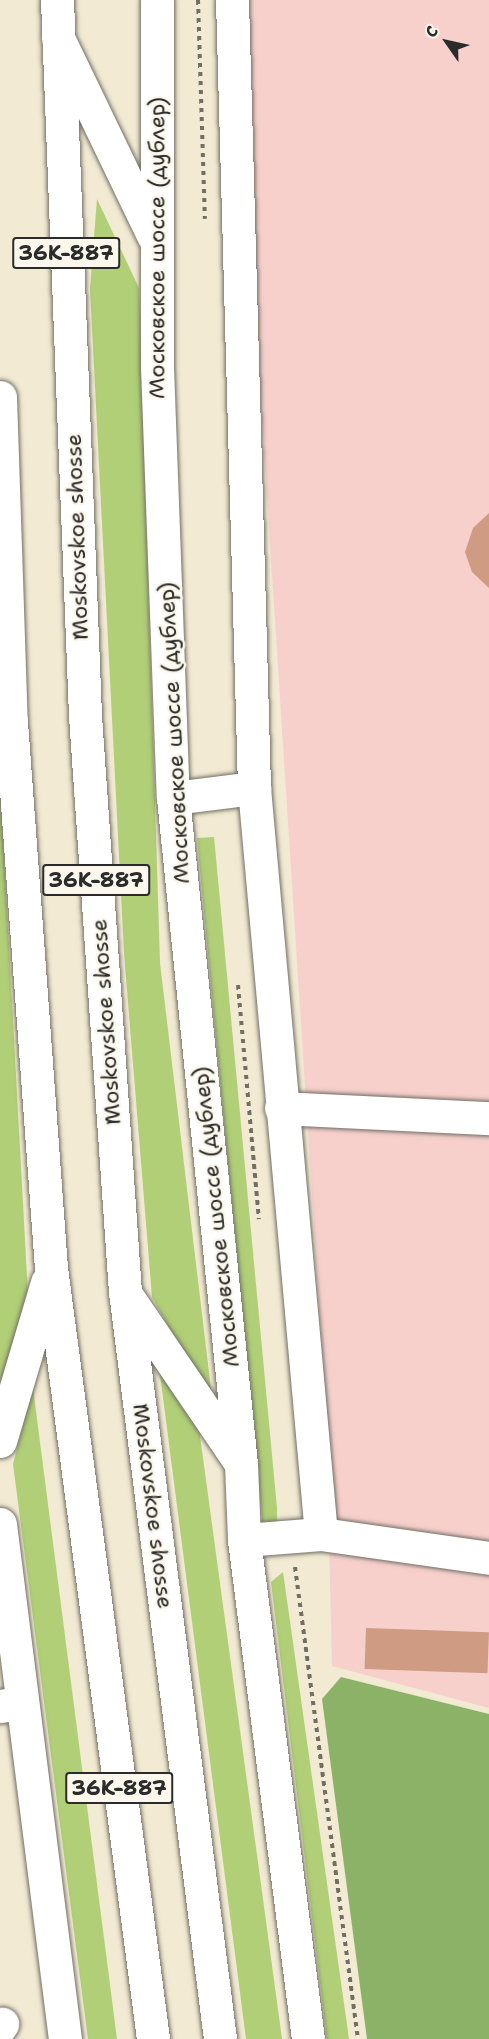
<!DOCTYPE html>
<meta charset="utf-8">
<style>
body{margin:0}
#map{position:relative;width:489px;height:2039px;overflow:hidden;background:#f2ead2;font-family:"Shantell Sans",sans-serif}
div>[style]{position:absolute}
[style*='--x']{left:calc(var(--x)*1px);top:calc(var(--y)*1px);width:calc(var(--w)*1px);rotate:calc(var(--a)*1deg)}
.built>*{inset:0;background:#f7d0cc}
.green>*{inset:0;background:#b0cf77}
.forest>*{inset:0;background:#8cb268}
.building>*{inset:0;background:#cf9b82;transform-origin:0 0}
.path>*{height:4px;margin-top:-2px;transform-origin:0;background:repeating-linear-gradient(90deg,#716e65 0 4.5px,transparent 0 9px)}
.roads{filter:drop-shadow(0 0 2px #716e65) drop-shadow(0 0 2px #716e65)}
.minor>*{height:33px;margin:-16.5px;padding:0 16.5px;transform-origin:16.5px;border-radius:16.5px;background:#fff}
.major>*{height:33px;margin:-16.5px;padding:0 16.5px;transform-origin:16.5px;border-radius:16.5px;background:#fff}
span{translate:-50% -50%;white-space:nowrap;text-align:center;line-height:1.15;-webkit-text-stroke:5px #fbf7ec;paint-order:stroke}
.shield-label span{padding:2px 4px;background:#fbf7ec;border:2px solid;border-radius:4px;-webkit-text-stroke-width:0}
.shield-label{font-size:21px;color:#2b2b2b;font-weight:700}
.street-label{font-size:22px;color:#2b2b2b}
.north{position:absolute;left:417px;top:12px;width:60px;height:60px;-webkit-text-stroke:4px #fbf7ec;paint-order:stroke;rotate:304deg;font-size:16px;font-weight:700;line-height:24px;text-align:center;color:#2b2b2b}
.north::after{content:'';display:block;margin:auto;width:21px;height:27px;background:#2b2b2b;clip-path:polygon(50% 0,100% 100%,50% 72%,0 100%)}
</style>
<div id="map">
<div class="built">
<div style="clip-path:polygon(235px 0,489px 0,489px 1708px,332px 1666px,326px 1412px)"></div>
</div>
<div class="green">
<div style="clip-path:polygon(97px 199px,139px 288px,160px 963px,213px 1406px,152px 1297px,124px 953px,90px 289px)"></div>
<div style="clip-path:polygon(0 783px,28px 1295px,0 1403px)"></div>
<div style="clip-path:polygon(214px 837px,277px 1508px,277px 1532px,264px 1539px,197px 838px)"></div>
<div style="clip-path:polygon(158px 1359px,197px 1414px,282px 2039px,246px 2039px)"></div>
<div style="clip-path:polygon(33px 1388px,117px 2039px,88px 2039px,13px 1464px)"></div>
<div style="clip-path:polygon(283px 1572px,349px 2039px,327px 2039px,271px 1582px)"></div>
</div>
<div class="forest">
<div style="clip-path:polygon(341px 1677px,489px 1714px,489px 2039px,367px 2039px,322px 1699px)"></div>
</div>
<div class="building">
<div style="clip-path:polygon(489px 513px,489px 588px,472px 572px,465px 552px,473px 528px)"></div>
<div style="left:366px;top:1628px;width:123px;height:41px;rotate:2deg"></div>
</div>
<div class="path">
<div style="--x:198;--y:0;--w:219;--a:88.2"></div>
<div style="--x:238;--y:985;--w:235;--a:84.9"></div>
<div style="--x:295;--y:1567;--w:476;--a:82.4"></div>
</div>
<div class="roads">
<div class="minor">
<div style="--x:157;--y:0;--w:367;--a:90"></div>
<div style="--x:157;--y:367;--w:431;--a:87.9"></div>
<div style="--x:173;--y:798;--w:669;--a:84.17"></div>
<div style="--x:232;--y:0;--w:788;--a:88.4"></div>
<div style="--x:254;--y:788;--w:749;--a:84.87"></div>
<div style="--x:321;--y:1534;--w:77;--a:175.5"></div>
<div style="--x:58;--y:38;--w:219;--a:64.3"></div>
<div style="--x:173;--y:798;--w:82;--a:-7"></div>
<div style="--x:281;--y:1108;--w:208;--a:2.8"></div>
<div style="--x:321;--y:1534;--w:170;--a:8.1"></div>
<div style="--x:0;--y:1706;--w:22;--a:-8"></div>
<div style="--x:0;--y:2027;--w:4;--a:-56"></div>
</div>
<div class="major">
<div style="--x:57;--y:0;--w:717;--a:87.76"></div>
<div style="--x:85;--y:716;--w:577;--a:86.03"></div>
<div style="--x:125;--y:1292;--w:753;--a:82.75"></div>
<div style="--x:0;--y:397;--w:325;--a:88.1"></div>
<div style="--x:11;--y:722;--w:547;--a:85.81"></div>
<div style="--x:51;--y:1268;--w:778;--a:82.46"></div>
<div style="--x:129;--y:1299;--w:199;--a:55.8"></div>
<div style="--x:241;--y:1464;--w:76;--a:87.7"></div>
<div style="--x:244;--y:1540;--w:503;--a:82.69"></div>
<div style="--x:0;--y:1441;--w:166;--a:-73.5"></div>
<div style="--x:0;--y:1524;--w:519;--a:82.81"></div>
</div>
</div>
<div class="shield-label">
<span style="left:66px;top:253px">36К-887</span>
<span style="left:96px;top:880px">36К-887</span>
<span style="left:119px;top:1788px">36К-887</span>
</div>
<div class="street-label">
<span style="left:157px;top:248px;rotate:-90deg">Московское шоссе (дублер)</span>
<span style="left:77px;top:537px;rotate:-92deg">Moskovskoe shosse</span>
<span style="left:174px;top:733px;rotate:-93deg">Московское шоссе (дублер)</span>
<span style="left:106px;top:1022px;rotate:-94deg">Moskovskoe shosse</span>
<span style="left:216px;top:1217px;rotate:-96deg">Московское шоссе (дублер)</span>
<span style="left:153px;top:1506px;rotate:83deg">Moskovskoe shosse</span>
</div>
<div class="north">С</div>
</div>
